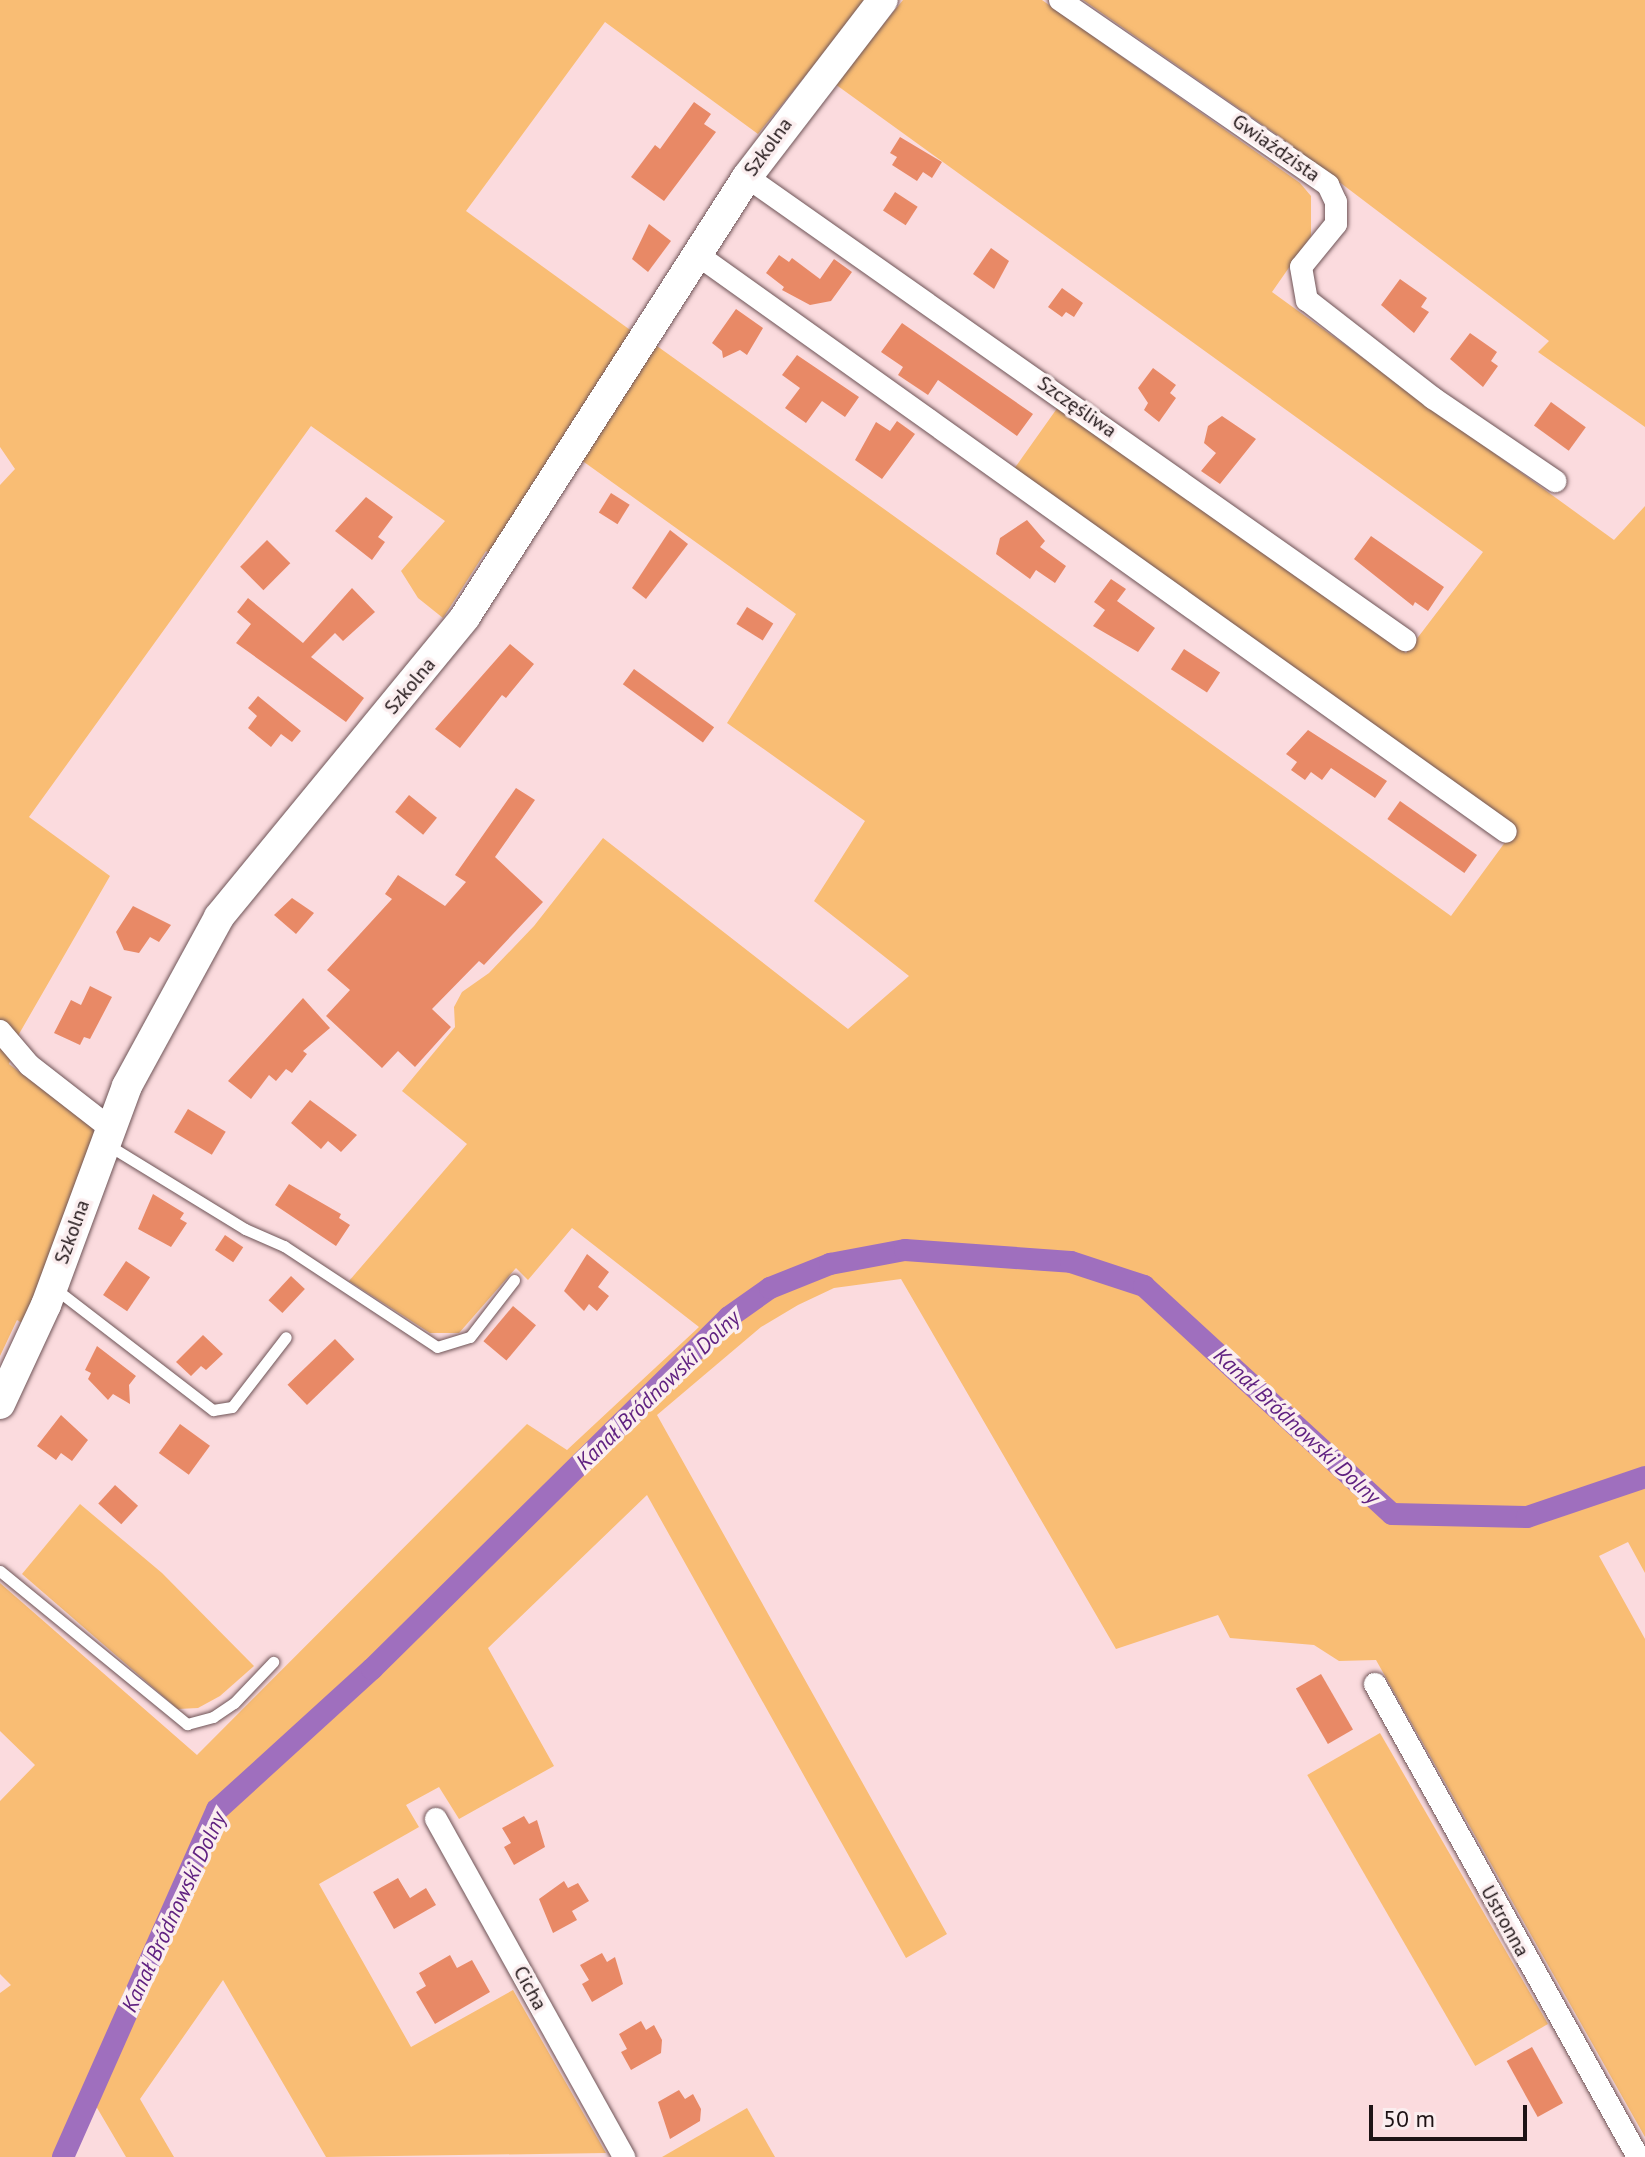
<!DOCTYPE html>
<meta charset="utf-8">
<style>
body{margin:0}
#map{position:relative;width:1645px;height:2157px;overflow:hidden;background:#fbdbde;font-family:"PT Sans",sans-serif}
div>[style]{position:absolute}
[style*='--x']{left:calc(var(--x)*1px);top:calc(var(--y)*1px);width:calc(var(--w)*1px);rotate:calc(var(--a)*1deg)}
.green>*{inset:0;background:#f9bd74;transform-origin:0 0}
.canal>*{height:22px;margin:-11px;padding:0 11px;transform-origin:11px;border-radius:11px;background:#9f6fbe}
.building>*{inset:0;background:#e88966;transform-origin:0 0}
.roads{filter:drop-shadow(0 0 2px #6e5457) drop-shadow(0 0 2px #6e5457)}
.lane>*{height:11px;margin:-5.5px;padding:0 5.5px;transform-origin:5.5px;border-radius:5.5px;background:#fff}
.street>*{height:22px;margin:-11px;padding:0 11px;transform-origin:11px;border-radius:11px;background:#fff}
.secondary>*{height:30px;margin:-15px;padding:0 15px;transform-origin:15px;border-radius:15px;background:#fff}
span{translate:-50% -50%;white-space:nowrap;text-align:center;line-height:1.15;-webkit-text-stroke:7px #fbeeef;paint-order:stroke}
.street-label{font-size:20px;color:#1e1315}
.water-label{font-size:22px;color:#602181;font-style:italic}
.scale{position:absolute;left:1369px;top:2105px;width:158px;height:36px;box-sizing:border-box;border:4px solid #1e1315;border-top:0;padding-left:10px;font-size:24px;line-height:28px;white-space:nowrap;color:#1e1315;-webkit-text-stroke:6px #fbeeef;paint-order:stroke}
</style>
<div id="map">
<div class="green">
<div style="clip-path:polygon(0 0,867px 0,758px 134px,605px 22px,466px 211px,633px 332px,493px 555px,486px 551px,443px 618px,418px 598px,401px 571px,445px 521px,311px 426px,29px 817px,110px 876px,19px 1034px,9px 1064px,92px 1127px,96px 1136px,25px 1325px,17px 1320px,0 1356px,0 485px,15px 469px,0 447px)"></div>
<div style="clip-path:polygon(903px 0,1042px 0,1300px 183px,1311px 196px,1311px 236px,1272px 292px,1614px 540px,1645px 506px,1645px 1573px,1628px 1542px,1599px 1556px,1645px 1639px,1645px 2137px,1376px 1660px,1339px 1661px,1314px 1645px,1230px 1638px,1218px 1615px,1116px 1649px,901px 1279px,834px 1288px,798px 1305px,761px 1327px,657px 1415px,947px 1934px,906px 1958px,647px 1495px,488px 1648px,554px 1766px,459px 1819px,439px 1787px,406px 1805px,419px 1827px,319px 1884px,411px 2047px,513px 1990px,606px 2153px,326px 2157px,223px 1980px,140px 2099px,174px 2157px,126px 2157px,93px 2101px,70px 2157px,0 2157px,0 1993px,11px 1985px,0 1974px,0 1801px,35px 1765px,0 1731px,0 1583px,197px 1755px,527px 1424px,567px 1450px,699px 1327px,572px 1228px,528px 1280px,516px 1268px,459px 1333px,430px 1333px,349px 1281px,467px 1144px,402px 1091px,455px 1027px,454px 1007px,462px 992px,489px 973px,534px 926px,603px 838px,848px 1029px,909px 976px,814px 901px,865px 821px,727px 723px,796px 614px,577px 457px,650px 341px,1451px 916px,1514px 830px,1014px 469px,1058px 407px,1406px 653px,1483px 552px,835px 84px)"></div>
<div style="clip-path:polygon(1083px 0,1645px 0,1645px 427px,1538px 352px,1549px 341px,1276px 134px)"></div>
<div style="clip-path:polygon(80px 1504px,162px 1573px,254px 1666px,220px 1696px,198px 1708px,178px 1709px,22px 1574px)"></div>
<div style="left:1380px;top:1733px;width:336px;height:84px;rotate:60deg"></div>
<div style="clip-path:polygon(747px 2108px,775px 2157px,662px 2157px)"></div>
</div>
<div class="canal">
<div style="--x:63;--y:2157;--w:380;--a:-66.1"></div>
<div style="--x:217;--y:1810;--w:210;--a:-42.3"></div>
<div style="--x:372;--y:1669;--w:501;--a:-44.6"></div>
<div style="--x:729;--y:1317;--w:50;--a:-35.3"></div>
<div style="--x:770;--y:1288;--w:65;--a:-21.8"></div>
<div style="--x:830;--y:1264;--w:76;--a:-10.6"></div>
<div style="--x:905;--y:1250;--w:166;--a:4.1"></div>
<div style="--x:1071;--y:1262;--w:77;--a:18.2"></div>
<div style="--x:1144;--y:1286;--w:337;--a:42.6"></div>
<div style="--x:1392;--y:1514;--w:135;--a:1.3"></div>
<div style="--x:1527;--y:1517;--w:125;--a:-18.7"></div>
</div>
<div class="building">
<div style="clip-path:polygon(694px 102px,711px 114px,704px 124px,716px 132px,664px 201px,631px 177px,655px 145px,660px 149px)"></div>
<div style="clip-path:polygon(900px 137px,942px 162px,932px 178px,923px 172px,917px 181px,892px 165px,897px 157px,890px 153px)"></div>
<div style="left:895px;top:192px;width:27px;height:22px;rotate:33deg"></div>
<div style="clip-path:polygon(649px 224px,671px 241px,648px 272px,632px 259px)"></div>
<div style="clip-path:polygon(991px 248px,1009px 261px,994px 289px,973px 274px)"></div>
<div style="clip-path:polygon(779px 255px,789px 262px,792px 258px,820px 279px,834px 259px,852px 272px,831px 301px,810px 305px,782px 290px,784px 287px,766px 273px)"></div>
<div style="clip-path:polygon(1400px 279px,1427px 298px,1421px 307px,1429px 312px,1414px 333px,1381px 305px)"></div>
<div style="clip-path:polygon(1062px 288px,1083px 303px,1074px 317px,1066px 312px,1062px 317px,1048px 307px)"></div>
<div style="clip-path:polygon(736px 309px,763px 328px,747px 355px,740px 350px,723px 358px,722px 351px,712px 343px)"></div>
<div style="clip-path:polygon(902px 323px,1033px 414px,1017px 436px,938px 380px,928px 395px,898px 375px,903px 367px,881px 352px)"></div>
<div style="clip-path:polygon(1470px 333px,1497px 352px,1491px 361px,1498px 366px,1483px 387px,1450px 359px)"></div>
<div style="clip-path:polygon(797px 355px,859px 397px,845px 417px,822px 401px,806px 423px,785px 408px,800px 388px,782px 375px)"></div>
<div style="clip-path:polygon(1153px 368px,1176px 385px,1170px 393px,1176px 398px,1159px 422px,1144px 410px,1148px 403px,1138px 388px)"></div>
<div style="left:1551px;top:402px;width:43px;height:29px;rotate:36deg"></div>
<div style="clip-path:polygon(1222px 416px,1256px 439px,1220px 484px,1201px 471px,1216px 453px,1204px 443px,1208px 426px)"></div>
<div style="clip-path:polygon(897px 421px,915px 434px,882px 479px,855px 460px,876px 422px,890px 431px)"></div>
<div style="left:611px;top:493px;width:22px;height:23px;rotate:32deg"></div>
<div style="clip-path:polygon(366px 497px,393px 517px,378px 537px,385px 542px,372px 560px,335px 531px)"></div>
<div style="clip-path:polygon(1027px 520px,1045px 541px,1040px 547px,1066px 566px,1055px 583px,1036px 570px,1030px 579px,996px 554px,1000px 538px)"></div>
<div style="clip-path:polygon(670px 530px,688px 544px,646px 599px,632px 588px)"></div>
<div style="clip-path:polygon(1371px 536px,1444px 587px,1428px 611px,1415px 602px,1413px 606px,1354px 559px)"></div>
<div style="left:267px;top:540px;width:33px;height:38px;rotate:45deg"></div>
<div style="clip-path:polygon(1111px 579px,1126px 589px,1117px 601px,1155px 628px,1138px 652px,1093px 626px,1105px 610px,1094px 602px)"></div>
<div style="clip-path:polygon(352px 588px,375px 612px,343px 641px,335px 633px,311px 657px,364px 698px,346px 722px,236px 643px,251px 624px,237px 612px,248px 598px,303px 643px)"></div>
<div style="left:747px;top:607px;width:31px;height:20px;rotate:32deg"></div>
<div style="clip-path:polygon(510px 644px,534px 664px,506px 698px,502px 695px,460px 748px,435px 729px)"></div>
<div style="left:1184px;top:649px;width:43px;height:24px;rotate:33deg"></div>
<div style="left:634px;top:669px;width:99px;height:19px;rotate:36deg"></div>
<div style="clip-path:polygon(258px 696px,301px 731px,292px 742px,281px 734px,271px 747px,248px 728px,257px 716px,248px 708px)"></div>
<div style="clip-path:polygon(1308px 730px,1387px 781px,1375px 798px,1331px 768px,1322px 780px,1311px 772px,1305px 780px,1291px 770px,1297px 762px,1286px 754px)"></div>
<div style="clip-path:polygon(516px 788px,535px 800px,495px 857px,543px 902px,484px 965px,479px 961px,432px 1009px,451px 1027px,415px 1067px,398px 1051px,382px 1068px,326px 1016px,350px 990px,327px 970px,392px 899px,385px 894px,398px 875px,445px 906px,466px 882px,455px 875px)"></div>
<div style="left:409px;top:795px;width:36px;height:22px;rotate:39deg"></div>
<div style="left:1400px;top:801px;width:94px;height:22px;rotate:35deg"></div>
<div style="clip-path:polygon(292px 898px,314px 913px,296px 934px,274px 915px)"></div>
<div style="clip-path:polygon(133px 906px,171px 925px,159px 942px,150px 937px,139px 953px,124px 950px,116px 932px)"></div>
<div style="clip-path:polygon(90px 986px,112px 997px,90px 1039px,84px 1037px,80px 1045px,54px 1033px,71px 1000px,81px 1005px)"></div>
<div style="clip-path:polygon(303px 998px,330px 1028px,303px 1051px,307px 1054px,292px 1073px,286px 1069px,276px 1081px,269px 1075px,251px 1099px,228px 1081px)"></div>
<div style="clip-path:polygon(310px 1100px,357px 1135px,341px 1152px,328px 1141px,321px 1149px,291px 1123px)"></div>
<div style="left:188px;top:1109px;width:44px;height:27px;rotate:31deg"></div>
<div style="clip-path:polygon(289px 1184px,341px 1214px,339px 1218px,350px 1225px,336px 1246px,275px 1205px)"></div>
<div style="clip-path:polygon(153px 1194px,184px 1213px,180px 1219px,187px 1223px,171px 1247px,138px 1229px)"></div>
<div style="left:225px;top:1235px;width:22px;height:18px;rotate:34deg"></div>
<div style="clip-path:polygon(587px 1254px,609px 1272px,598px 1287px,609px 1296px,597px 1311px,589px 1304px,584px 1311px,564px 1291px)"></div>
<div style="left:126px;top:1261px;width:29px;height:41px;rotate:34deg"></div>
<div style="left:291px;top:1276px;width:19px;height:33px;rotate:43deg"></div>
<div style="left:513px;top:1306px;width:30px;height:46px;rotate:40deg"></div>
<div style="clip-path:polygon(203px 1335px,223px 1354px,206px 1370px,201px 1366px,191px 1376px,176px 1362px)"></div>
<div style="left:335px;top:1339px;width:28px;height:66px;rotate:46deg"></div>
<div style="clip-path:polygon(97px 1346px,136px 1376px,129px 1385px,130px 1404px,113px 1394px,108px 1400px,88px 1379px,91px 1373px,85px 1370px)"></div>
<div style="clip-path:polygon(61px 1415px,88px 1440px,72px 1461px,61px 1453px,56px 1460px,37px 1446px)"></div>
<div style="left:180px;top:1424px;width:37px;height:36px;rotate:36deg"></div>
<div style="left:115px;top:1485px;width:31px;height:25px;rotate:42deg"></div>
<div style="left:1321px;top:1674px;width:64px;height:29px;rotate:60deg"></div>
<div style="clip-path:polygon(524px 1816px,529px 1824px,537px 1820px,545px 1847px,514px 1865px,504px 1847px,511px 1843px,502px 1828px)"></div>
<div style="clip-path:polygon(398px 1878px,410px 1898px,426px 1888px,436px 1905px,394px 1929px,373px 1892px)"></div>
<div style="clip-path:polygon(564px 1881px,568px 1888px,578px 1883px,589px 1901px,572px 1911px,577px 1920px,553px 1933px,539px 1899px)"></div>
<div style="clip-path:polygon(602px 1953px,607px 1962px,615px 1957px,623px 1984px,592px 2002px,582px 1984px,589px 1980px,580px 1965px)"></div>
<div style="clip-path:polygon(450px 1955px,457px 1968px,472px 1960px,490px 1992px,435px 2024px,416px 1992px,426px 1986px,419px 1973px)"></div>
<div style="clip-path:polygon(641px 2021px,646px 2030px,654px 2025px,662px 2040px,661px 2053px,631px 2070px,621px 2052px,627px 2049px,619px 2034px)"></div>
<div style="left:1532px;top:2047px;width:64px;height:29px;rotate:61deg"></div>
<div style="clip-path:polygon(679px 2090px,685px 2099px,693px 2094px,701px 2109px,700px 2121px,670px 2139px,658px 2102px)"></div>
</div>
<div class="roads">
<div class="lane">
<div style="--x:108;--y:1145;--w:161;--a:31.5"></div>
<div style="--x:245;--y:1229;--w:43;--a:23.6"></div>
<div style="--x:284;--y:1246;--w:183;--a:33.4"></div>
<div style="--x:437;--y:1347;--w:34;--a:-17"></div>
<div style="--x:470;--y:1337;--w:72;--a:-52.3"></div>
<div style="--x:53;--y:1287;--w:202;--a:37.6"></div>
<div style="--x:213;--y:1410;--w:19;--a:-9"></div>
<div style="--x:232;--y:1407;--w:88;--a:-52.4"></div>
<div style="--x:0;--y:1571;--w:242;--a:39.3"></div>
<div style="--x:187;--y:1724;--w:27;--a:-15"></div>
<div style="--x:213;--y:1717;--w:25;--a:-34"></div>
<div style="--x:234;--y:1703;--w:57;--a:-46.4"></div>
</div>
<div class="street">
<div style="--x:1060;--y:0;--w:326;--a:34.6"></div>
<div style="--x:1328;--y:185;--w:19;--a:65"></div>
<div style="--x:1336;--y:202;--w:22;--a:90"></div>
<div style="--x:1336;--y:224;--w:55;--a:129.1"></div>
<div style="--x:1301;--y:267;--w:34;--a:80"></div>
<div style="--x:1307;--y:300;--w:160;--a:37.9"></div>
<div style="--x:1433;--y:398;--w:148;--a:34.2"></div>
<div style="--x:747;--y:177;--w:805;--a:35.13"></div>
<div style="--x:695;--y:253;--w:996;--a:35.52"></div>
<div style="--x:0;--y:1031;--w:45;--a:49.5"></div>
<div style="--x:29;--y:1065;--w:103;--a:37.9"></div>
<div style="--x:1375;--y:1684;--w:541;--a:60.92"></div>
<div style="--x:436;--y:1819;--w:387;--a:60.9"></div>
</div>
<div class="secondary">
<div style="--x:0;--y:1404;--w:109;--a:-65.1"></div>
<div style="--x:46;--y:1305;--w:233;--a:-69.7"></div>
<div style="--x:127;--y:1086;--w:192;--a:-61.4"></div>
<div style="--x:219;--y:917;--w:388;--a:-50.6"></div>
<div style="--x:465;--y:617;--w:523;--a:-57.34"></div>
<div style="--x:747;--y:177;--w:223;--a:-52.5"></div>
</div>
</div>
<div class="street-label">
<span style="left:768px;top:147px;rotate:-54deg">Szkolna</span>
<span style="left:1276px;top:148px;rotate:35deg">Gwiaździsta</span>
<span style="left:1077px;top:407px;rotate:35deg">Szczęśliwa</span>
<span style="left:410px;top:686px;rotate:-50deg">Szkolna</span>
<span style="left:72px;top:1232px;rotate:-70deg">Szkolna</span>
<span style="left:1505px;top:1921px;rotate:61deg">Ustronna</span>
<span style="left:530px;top:1988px;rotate:61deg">Cicha</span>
</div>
<div class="water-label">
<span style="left:658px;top:1390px;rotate:-44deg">Kanał Bródnowski Dolny</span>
<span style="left:1297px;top:1426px;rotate:43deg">Kanał Bródnowski Dolny</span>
<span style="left:174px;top:1912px;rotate:-65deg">Kanał Bródnowski Dolny</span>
</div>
<div class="scale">50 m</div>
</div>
